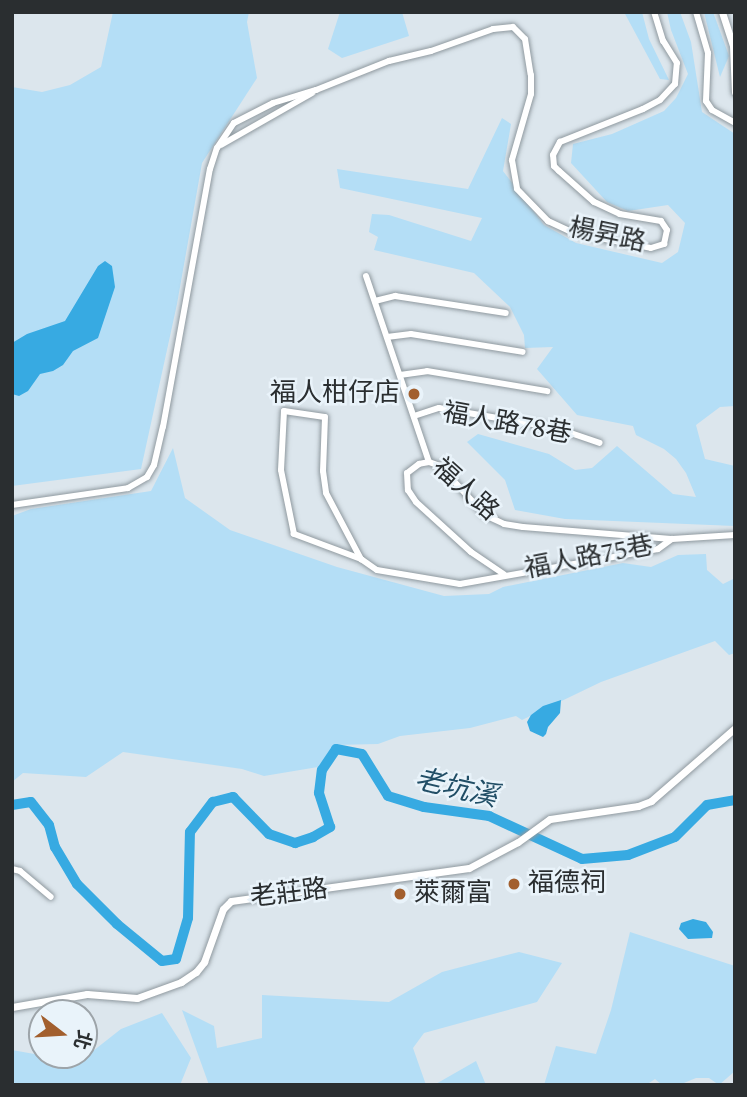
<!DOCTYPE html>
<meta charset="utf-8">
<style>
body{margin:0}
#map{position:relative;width:747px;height:1097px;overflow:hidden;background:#dce6ed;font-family:Spectral,"Noto Sans TC",serif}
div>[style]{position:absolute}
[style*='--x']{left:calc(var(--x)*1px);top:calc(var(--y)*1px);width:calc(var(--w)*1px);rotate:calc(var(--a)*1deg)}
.green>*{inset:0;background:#b4def6}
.water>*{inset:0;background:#37aae2}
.river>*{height:10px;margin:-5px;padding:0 5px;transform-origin:5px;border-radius:5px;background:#37aae2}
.roads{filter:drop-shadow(0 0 2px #8f999f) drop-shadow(0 0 2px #8f999f)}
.minor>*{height:6px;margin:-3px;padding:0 3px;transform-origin:3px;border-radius:3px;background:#fff}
.tertiary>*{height:7px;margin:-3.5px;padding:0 3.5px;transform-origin:3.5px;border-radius:3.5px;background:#fff}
.dots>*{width:19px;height:19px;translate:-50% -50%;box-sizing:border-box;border:4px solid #e9f3fa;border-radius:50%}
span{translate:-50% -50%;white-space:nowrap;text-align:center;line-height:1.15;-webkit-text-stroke:5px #e9f3fa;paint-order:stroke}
.street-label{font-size:26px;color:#2a2e30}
.poi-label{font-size:26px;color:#2a2e30}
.right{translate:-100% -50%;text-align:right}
.left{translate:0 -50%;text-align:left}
.water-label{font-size:28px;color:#214e66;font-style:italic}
.frame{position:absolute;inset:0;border:14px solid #2a2e30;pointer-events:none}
.north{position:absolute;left:28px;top:999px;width:70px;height:70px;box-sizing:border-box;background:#e9f3fa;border:2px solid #9da4a9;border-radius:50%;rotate:107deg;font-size:19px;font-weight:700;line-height:28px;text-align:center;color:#2a2e30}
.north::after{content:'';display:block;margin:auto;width:24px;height:32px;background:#a25f2e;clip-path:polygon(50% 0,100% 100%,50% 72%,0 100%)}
</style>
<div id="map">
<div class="green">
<div style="clip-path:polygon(113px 12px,249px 12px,247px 22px,257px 78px,202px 163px,177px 304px,141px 469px,12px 486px,12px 87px,42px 92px,70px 85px,101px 67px)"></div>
<div style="clip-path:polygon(340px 12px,402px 12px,409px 36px,342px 58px,328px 49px)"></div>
<div style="clip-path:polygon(624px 12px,642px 12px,649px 39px,669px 80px,660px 79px)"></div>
<div style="clip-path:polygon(667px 12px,680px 12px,691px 42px,702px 112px,735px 134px,735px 406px,720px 407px,696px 425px,705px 459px,735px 466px,735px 526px,565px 519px,515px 510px,505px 480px,467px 442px,478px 434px,549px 454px,575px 470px,592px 468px,617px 446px,673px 494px,696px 497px,686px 473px,676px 459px,664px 449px,636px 435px,633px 426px,577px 415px,537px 369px,553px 347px,525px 348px,524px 335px,510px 307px,474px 273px,374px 250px,378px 237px,369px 232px,372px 214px,389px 215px,471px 241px,482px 218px,340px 188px,337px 169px,468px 189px,502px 118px,511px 124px,503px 171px,544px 225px,576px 243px,662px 263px,678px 252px,685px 223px,668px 205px,628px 211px,607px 202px,571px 163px,573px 144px,612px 134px,664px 111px,676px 98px,688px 74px,671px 30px)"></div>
<div style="clip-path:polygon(704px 12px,713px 12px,729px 56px,720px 77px)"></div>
<div style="clip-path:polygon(173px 448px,185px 498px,230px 530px,337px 567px,444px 596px,489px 594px,503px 587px,623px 563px,651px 567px,678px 555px,706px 554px,707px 570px,723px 584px,735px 578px,735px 653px,729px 655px,715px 641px,601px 682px,522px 720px,516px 716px,470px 728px,400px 736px,378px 744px,335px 745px,318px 767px,264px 776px,242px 769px,123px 752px,86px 777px,23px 773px,12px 782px,12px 516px,31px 509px,151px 491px)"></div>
<div style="clip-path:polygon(630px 932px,735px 966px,735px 1071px,719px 1085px,709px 1078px,696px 1078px,679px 1085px,662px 1085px,655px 1079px,646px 1085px,544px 1085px,556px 1046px,596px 1054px,611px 1010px)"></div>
<div style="clip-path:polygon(519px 952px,562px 963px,537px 1002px,424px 1033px,413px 1048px,426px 1085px,209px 1085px,182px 1010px,214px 1026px,217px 1048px,262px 1038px,262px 995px,389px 1002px,442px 972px)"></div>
<div style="clip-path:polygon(162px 1013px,191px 1058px,180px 1085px,12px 1085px,12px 1050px,79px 1062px,121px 1029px)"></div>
<div style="clip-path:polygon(476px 1061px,486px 1085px,434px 1085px)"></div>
</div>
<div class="water">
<div style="clip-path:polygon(105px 261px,112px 266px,115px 287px,98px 338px,73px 351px,63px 365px,53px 371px,40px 374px,28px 391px,19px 396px,12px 394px,12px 343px,27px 334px,65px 321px,98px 266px)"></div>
<div style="clip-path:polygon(561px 700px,560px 713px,548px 727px,546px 734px,543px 737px,530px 731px,527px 722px,531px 715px,543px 706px)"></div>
<div style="clip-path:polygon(693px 919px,706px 922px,713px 932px,712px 938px,688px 939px,679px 929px,681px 923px)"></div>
</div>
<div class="river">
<div style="--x:12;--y:805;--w:19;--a:-9"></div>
<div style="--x:31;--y:802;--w:29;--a:52"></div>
<div style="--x:49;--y:825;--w:23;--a:75"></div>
<div style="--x:55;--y:847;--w:43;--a:59.3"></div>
<div style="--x:77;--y:884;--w:57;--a:45"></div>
<div style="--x:117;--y:924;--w:58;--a:39.4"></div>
<div style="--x:162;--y:961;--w:14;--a:-8"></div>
<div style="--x:176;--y:959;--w:43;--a:-73.7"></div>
<div style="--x:188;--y:918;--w:86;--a:-88.7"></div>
<div style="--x:190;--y:832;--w:38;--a:-53"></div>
<div style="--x:213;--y:802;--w:21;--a:-14"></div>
<div style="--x:233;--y:797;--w:52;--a:45.8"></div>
<div style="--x:269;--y:834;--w:28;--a:19"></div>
<div style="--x:295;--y:843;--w:19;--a:-18"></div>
<div style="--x:313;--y:837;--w:20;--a:-30"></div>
<div style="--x:330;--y:827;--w:36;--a:-108"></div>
<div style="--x:319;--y:793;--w:23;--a:-83"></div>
<div style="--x:322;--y:770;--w:25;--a:-56"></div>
<div style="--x:336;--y:749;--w:26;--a:11"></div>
<div style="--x:362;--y:754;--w:49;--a:58.2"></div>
<div style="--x:388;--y:796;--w:38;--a:17"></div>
<div style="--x:424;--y:807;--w:66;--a:7.9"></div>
<div style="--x:489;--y:816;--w:102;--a:24.8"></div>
<div style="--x:582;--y:859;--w:46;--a:-5"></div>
<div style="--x:628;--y:855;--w:50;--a:-21"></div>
<div style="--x:675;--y:837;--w:45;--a:-45"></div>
<div style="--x:707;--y:805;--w:28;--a:-10"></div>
</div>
<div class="roads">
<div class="minor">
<div style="--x:696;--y:12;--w:43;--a:73.7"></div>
<div style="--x:708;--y:53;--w:48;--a:92.4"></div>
<div style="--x:706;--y:101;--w:11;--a:56"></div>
<div style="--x:712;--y:110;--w:26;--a:29"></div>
<div style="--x:221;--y:145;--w:105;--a:-29.7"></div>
<div style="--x:366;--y:276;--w:196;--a:71.3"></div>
<div style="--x:429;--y:462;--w:12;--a:20"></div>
<div style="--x:440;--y:466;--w:67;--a:47.4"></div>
<div style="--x:485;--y:515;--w:21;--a:25"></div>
<div style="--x:504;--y:524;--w:19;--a:9"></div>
<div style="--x:523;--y:527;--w:149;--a:4.6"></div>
<div style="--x:672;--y:539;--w:63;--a:-3.6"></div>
<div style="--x:375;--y:301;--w:21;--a:-14"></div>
<div style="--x:395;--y:296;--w:112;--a:8.7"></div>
<div style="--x:387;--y:337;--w:24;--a:-7"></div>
<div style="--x:411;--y:334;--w:113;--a:9.1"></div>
<div style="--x:400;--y:375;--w:27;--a:-8"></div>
<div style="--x:427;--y:371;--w:122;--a:9.5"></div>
<div style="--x:414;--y:416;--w:26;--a:-18"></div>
<div style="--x:439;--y:408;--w:119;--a:9.7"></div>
<div style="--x:556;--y:428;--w:46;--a:18.8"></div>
<div style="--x:429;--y:462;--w:10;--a:169"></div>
<div style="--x:419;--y:464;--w:15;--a:143"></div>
<div style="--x:407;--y:473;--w:17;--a:87"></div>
<div style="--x:408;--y:490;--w:14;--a:56"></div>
<div style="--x:416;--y:502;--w:74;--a:42.3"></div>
<div style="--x:471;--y:552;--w:40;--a:34"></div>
<div style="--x:12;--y:505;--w:117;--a:-8.3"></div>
<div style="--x:128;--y:488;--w:22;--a:-30"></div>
<div style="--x:147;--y:477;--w:14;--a:-60"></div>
<div style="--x:154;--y:465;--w:39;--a:-77"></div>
<div style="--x:163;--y:427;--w:262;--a:-79.7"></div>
<div style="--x:210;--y:169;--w:22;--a:-72"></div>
<div style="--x:217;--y:148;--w:30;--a:-56"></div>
<div style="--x:234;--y:123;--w:44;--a:-27.1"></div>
<div style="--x:273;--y:103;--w:45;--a:-16.8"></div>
<div style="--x:316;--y:90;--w:79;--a:-21.7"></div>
<div style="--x:389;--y:61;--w:43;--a:-13.4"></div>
<div style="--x:431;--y:51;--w:66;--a:-19.5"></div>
<div style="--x:493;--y:29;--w:20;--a:-6"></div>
<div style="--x:513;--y:27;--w:17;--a:45"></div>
<div style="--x:525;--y:39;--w:36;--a:81"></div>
<div style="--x:531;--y:75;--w:19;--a:90"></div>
<div style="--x:531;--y:94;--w:69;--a:106.1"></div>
<div style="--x:512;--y:160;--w:29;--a:80"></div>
<div style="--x:517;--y:189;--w:45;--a:45.9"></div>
<div style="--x:548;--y:221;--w:29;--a:25"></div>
<div style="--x:574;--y:233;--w:78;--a:11"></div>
<div style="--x:651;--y:248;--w:14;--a:-17"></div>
<div style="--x:664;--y:244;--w:14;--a:-78"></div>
<div style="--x:667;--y:230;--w:11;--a:-124"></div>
<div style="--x:661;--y:221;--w:42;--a:-170.3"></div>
<div style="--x:620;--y:214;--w:29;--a:-155"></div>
<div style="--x:594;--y:202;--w:47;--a:-138.5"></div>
<div style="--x:559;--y:171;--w:7;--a:-135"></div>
<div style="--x:554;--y:166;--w:11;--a:-95"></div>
<div style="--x:553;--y:155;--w:15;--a:-62"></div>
<div style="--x:560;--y:142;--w:89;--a:-21.7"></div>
<div style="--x:643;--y:109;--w:19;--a:-28"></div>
<div style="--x:660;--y:100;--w:22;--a:-47"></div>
<div style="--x:675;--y:84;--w:21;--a:-85"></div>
<div style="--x:677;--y:63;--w:26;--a:-122"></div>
<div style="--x:663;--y:41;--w:30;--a:-107"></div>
<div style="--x:361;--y:559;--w:72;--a:-159.5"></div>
<div style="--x:294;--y:534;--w:65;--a:-101.5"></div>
<div style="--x:281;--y:470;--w:59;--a:-87.1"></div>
<div style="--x:284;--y:411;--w:41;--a:8.3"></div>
<div style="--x:325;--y:417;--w:54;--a:92.1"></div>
<div style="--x:323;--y:471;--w:22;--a:82"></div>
<div style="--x:326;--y:493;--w:75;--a:62.1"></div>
<div style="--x:361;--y:559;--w:19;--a:35"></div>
<div style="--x:377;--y:570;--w:84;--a:9.6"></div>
<div style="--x:460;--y:584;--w:201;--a:-10"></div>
<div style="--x:658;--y:549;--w:17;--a:-36"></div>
<div style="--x:12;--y:869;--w:8;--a:14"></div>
<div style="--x:20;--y:871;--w:40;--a:40"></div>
</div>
<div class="tertiary">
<div style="--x:722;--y:12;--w:35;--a:72"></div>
<div style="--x:733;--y:45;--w:47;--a:87.6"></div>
<div style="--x:12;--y:1007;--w:76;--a:-9.8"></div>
<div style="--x:87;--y:994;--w:50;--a:4.6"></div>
<div style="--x:137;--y:998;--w:47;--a:-20"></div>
<div style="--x:181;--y:982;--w:18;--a:-34"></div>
<div style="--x:196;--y:972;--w:13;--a:-51"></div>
<div style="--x:204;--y:962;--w:56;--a:-70.3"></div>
<div style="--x:223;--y:909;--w:11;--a:-45"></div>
<div style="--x:231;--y:901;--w:240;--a:-7.9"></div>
<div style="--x:469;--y:868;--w:55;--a:-28"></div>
<div style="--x:518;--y:842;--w:39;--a:-36"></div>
<div style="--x:550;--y:819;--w:89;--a:-8.4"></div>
<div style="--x:638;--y:806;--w:14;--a:-21"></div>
<div style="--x:651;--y:801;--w:111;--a:-41"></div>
</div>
</div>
<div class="dots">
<div style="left:414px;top:394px;background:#a25f2e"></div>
<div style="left:514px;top:884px;background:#a25f2e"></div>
<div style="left:400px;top:894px;background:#a25f2e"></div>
</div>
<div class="street-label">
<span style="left:607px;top:236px;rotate:12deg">楊昇路</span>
<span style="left:507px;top:424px;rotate:10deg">福人路78巷</span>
<span style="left:465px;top:490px;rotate:42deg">福人路</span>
<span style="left:589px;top:558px;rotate:-11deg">福人路75巷</span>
<span style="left:289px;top:894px;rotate:-7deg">老莊路</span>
</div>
<div class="poi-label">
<span class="right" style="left:400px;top:394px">福人柑仔店</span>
<span class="left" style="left:528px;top:884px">福德祠</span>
<span class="left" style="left:414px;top:894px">萊爾富</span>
</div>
<div class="water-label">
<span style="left:456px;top:789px;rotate:13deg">老坑溪</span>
</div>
<div class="frame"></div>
<div class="north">北</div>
</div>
